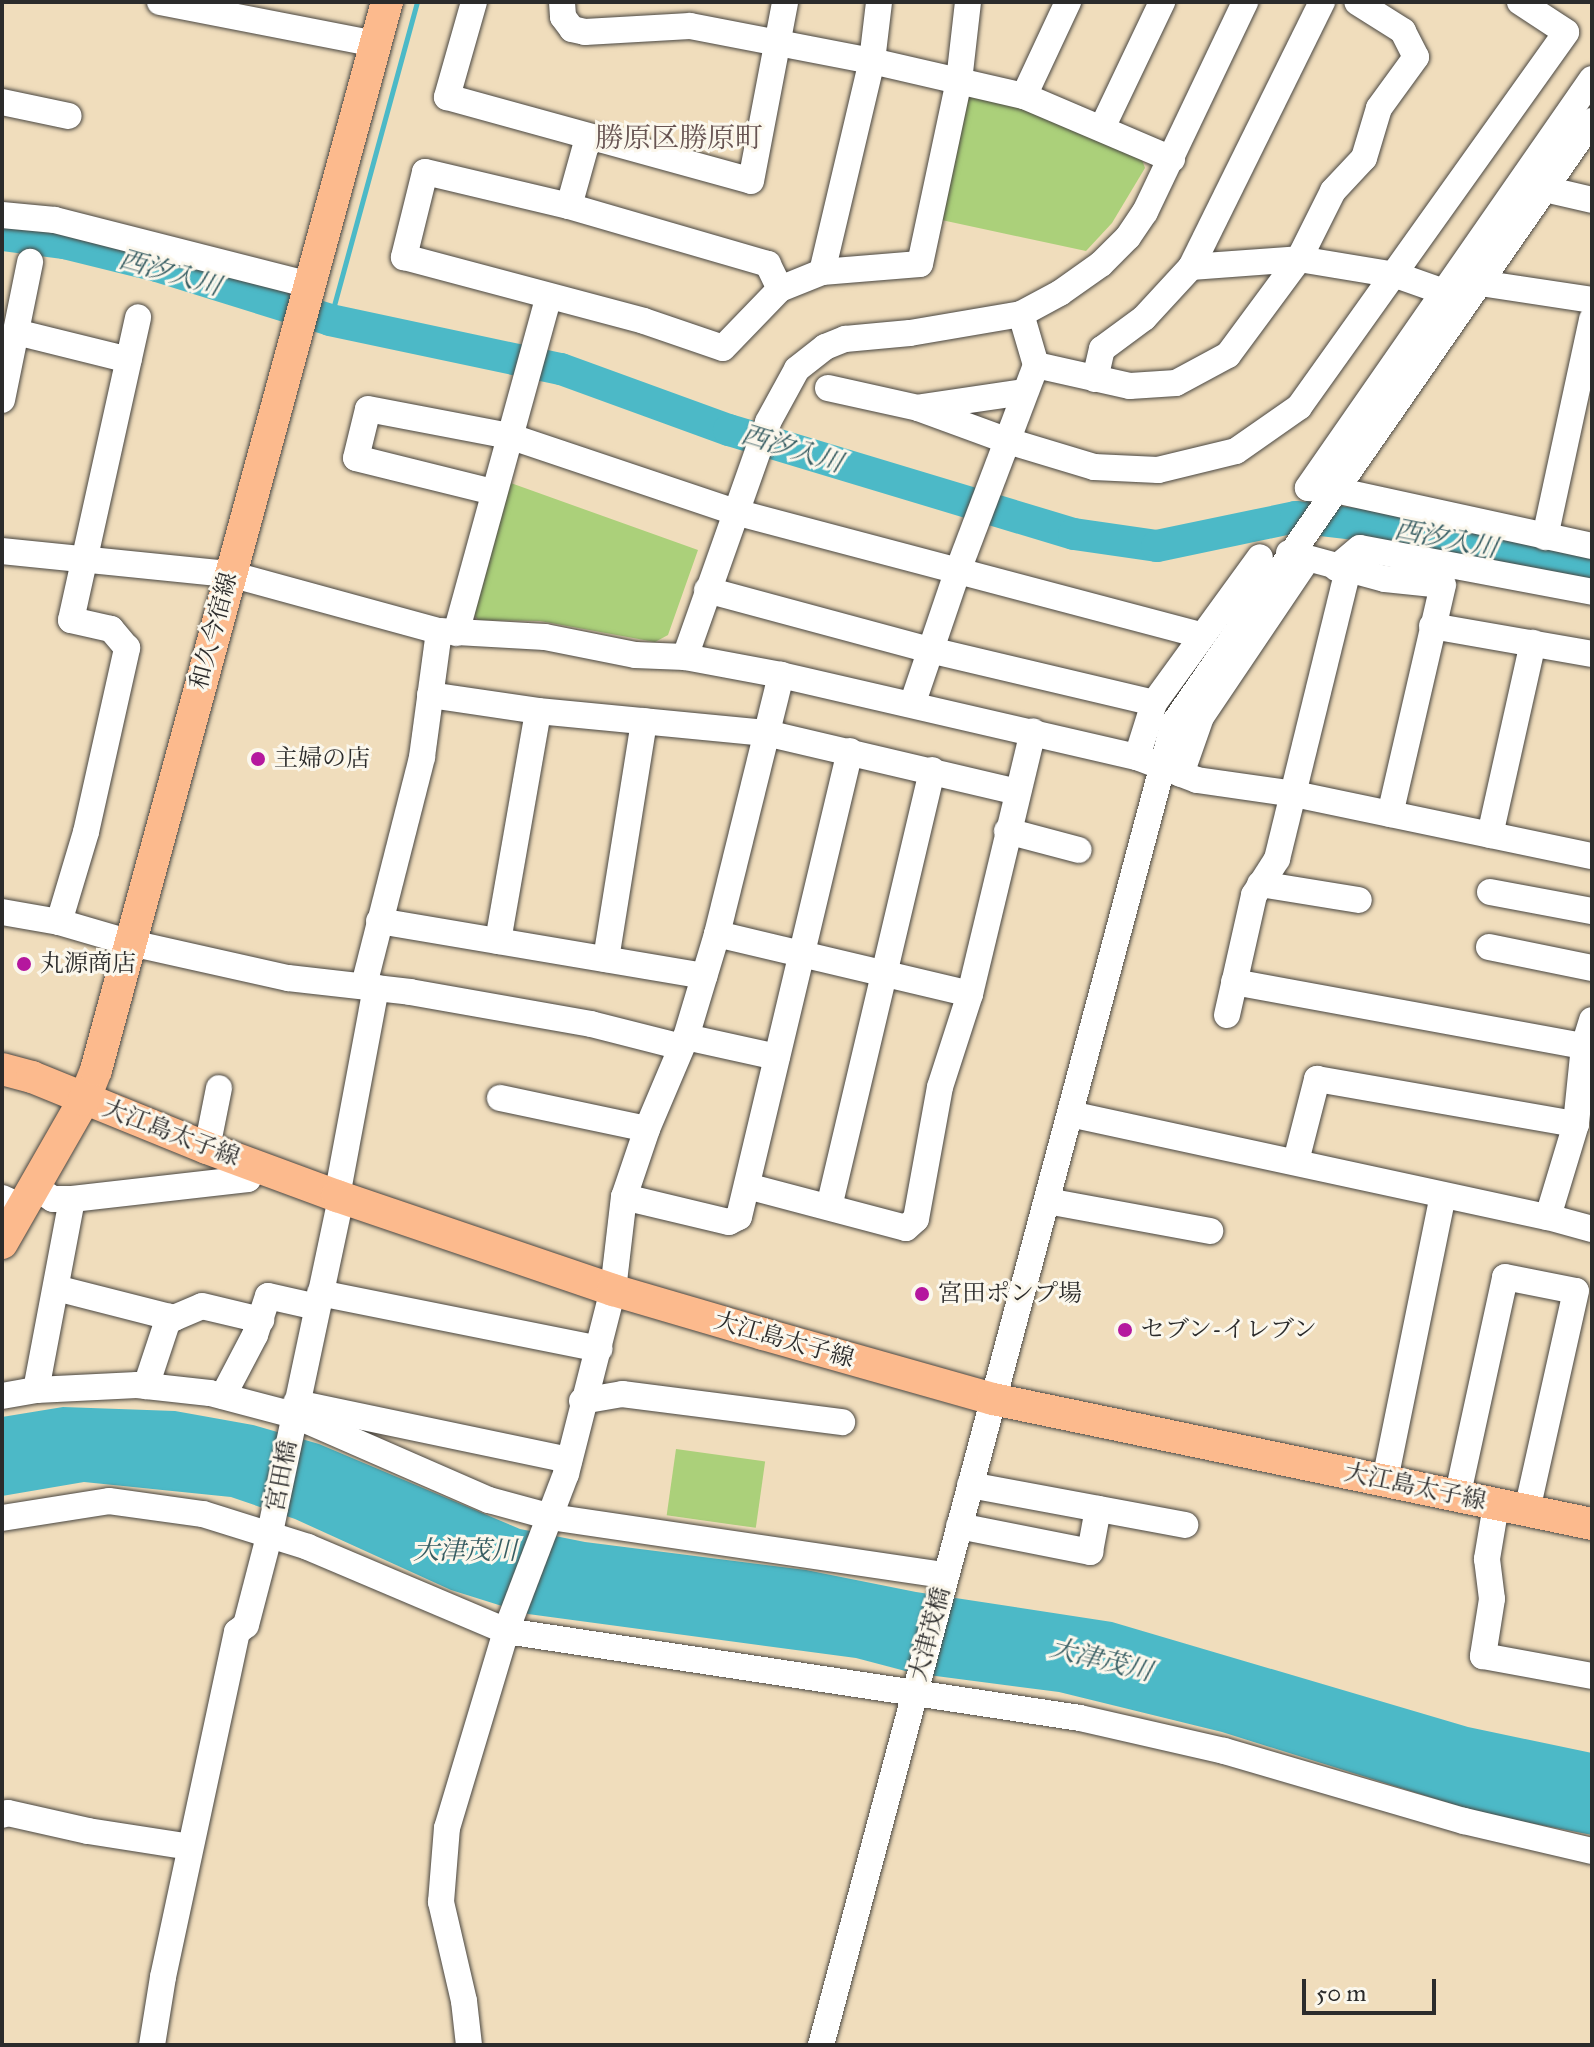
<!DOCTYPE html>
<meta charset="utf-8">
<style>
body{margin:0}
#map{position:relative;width:1594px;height:2047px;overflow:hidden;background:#f0ddbc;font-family:"IM FELL Great Primer","Noto Serif JP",serif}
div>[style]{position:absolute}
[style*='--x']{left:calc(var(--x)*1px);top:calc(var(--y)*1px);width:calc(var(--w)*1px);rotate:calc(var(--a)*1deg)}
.green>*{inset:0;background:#abd07a;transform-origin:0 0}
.water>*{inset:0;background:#4cb9c7}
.stream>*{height:5px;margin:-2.5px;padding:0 2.5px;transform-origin:2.5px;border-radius:2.5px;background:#4cb9c7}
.river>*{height:32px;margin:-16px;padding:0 16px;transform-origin:16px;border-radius:16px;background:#4cb9c7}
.roads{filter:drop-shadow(0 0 2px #494641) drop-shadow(0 0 2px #494641)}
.minor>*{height:26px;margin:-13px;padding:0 13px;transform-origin:13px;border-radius:13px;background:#fff}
.major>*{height:32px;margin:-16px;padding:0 16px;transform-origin:16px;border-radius:16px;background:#fcba8d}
.dots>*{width:22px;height:22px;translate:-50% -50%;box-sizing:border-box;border:4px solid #fbf7ec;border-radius:50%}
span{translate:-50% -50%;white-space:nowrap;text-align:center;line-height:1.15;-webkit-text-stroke:6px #fbf7ec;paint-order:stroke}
.street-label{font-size:24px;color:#2b2b2b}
.poi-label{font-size:24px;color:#2b2b2b}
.left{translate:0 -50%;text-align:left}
.water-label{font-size:26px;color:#375d62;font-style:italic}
.quarter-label{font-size:28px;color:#675452}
.frame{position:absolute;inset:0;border:4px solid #2b2b2b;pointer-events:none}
.scale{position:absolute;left:1302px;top:1979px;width:134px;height:36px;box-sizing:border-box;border:4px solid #2b2b2b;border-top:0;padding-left:10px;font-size:24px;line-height:28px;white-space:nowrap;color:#2b2b2b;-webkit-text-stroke:6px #fbf7ec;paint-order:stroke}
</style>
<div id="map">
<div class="green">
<div style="clip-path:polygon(973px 91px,1100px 135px,1140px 154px,1145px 168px,1112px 223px,1086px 251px,937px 219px,961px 97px)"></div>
<div style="clip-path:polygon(505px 481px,698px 550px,668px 635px,655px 642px,540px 621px,478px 620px,470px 610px)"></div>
<div style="left:676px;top:1449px;width:90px;height:67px;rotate:8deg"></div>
</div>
<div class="water">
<div style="clip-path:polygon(63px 1407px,175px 1411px,253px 1425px,319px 1444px,520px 1529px,585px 1542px,806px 1570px,916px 1592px,1112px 1622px,1468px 1727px,1592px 1753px,1592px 1835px,1484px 1814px,1222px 1732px,1059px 1692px,913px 1673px,856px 1658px,528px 1614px,451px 1590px,295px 1519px,231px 1497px,84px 1482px,2px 1496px,2px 1417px)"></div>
</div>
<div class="stream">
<div style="--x:330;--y:320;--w:330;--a:-74.7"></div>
<div style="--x:1296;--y:517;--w:24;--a:-52"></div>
</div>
<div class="river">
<div style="--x:2;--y:235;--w:63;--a:7.4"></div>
<div style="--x:64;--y:243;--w:96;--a:13.9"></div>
<div style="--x:157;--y:266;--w:181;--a:17.3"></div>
<div style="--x:330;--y:320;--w:236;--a:12"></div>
<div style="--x:561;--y:369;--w:179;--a:20"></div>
<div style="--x:729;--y:430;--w:360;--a:16.8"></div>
<div style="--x:1074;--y:534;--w:84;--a:8.2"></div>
<div style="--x:1157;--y:546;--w:142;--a:-11.8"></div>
<div style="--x:1296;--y:517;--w:103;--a:6.7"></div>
<div style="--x:1398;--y:529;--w:198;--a:11.4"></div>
</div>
<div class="roads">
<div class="minor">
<div style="--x:160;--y:2;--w:220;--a:11"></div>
<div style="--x:474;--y:2;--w:99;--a:105.9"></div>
<div style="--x:447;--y:97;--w:315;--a:15.4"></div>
<div style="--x:751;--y:181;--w:182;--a:-79.2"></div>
<div style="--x:562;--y:2;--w:15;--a:86"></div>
<div style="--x:563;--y:17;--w:15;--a:53"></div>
<div style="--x:572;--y:29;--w:13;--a:13"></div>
<div style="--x:585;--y:32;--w:105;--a:-3.3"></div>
<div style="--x:690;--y:26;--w:185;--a:10.9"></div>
<div style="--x:872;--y:61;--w:156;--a:13"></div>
<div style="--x:1024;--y:96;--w:161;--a:23.1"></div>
<div style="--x:1592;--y:79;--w:498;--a:124.8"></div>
<div style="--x:1308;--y:488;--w:27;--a:4"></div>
<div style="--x:1335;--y:490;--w:263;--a:12.3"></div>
<div style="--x:1024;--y:96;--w:104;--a:-64.9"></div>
<div style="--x:2;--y:102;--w:68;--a:11.8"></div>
<div style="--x:1102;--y:128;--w:140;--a:-64.5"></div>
<div style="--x:1545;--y:189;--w:48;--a:13.2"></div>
<div style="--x:569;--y:206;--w:71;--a:-74.4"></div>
<div style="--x:2;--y:215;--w:53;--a:5.4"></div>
<div style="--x:55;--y:220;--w:263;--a:14.3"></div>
<div style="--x:1191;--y:267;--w:108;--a:-4.2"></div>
<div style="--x:1299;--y:259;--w:98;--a:9.4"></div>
<div style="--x:1396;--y:275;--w:51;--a:19.5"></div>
<div style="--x:1444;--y:292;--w:15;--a:37"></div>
<div style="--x:822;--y:272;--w:217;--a:-76.7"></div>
<div style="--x:872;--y:61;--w:59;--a:-83.2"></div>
<div style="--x:1480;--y:283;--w:113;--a:8.6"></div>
<div style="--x:780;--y:289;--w:28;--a:-116"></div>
<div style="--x:768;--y:264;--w:207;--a:-163.8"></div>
<div style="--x:569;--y:206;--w:148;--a:-166.7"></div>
<div style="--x:425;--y:172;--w:88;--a:103.9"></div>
<div style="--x:404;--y:257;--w:248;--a:14.9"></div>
<div style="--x:644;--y:321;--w:83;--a:18.9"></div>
<div style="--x:723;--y:348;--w:82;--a:-46"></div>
<div style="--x:780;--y:289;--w:45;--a:-22"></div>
<div style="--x:822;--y:272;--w:98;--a:-4.7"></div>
<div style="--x:920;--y:264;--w:187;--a:-78"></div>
<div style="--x:959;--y:81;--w:80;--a:-83.5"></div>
<div style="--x:1021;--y:314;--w:53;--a:73.6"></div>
<div style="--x:1036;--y:365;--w:96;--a:12.6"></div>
<div style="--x:1130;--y:386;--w:46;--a:-3.7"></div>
<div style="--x:1176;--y:383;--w:59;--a:-28.3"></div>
<div style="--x:1228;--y:355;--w:119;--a:-53.5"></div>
<div style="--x:1299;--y:259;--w:76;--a:-63.4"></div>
<div style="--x:1333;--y:191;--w:45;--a:-46.8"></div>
<div style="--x:1364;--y:158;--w:52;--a:-73.3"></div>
<div style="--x:1379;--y:108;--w:63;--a:-54"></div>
<div style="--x:1416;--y:57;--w:29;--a:-117"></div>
<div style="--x:1403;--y:31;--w:54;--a:-147.8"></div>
<div style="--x:16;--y:332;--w:116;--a:13.9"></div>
<div style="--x:1095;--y:379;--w:31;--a:-77"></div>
<div style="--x:1102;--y:349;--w:52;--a:-36.4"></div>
<div style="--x:1144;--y:318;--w:69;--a:-47.3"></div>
<div style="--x:1191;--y:267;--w:296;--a:-63.7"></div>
<div style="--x:828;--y:388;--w:92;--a:12.5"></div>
<div style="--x:918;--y:408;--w:96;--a:20.1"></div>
<div style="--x:1008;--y:441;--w:90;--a:16.8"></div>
<div style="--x:1094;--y:467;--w:64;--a:2.7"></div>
<div style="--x:1158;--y:470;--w:80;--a:-13.7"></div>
<div style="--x:1236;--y:451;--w:77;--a:-34.9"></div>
<div style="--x:1299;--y:407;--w:460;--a:-54.5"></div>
<div style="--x:1566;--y:32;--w:55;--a:-146.9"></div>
<div style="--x:2;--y:400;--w:141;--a:-78.5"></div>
<div style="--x:922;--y:407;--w:104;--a:-8.3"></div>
<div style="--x:493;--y:492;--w:141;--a:-166.1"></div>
<div style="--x:356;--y:458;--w:50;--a:-76.2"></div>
<div style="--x:368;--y:409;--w:144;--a:10.8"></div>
<div style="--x:509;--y:436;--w:238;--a:18.6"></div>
<div style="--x:735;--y:512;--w:482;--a:14.8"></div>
<div style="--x:1545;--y:537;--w:223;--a:-77.8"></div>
<div style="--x:2;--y:551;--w:229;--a:5.8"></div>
<div style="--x:230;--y:574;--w:217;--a:15.3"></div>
<div style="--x:439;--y:631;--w:106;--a:3.2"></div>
<div style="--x:545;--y:637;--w:92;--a:11.3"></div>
<div style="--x:635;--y:655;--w:50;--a:2.3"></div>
<div style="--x:685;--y:657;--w:98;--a:10.6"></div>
<div style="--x:781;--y:675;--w:365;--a:13"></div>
<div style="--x:1137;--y:757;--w:64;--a:21"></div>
<div style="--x:1197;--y:780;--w:98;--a:8.2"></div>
<div style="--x:1294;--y:794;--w:304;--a:11.8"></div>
<div style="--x:1289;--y:553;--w:99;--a:15.2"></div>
<div style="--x:1385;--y:579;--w:58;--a:5.9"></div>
<div style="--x:1443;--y:585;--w:235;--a:103"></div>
<div style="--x:1336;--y:568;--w:31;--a:-40"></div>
<div style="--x:1360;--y:548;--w:236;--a:10.7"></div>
<div style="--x:707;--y:590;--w:231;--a:15.1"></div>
<div style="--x:930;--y:650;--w:230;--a:13.3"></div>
<div style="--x:1432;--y:626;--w:162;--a:9.9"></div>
<div style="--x:456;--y:633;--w:347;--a:-74.6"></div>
<div style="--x:685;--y:657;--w:249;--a:-70.5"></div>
<div style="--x:768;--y:422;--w:60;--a:-61.3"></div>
<div style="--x:797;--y:369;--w:36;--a:-38"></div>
<div style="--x:825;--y:347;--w:22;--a:-22"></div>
<div style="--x:845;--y:339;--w:65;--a:-5.3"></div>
<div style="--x:910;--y:333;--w:113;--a:-9.7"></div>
<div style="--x:1021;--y:314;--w:44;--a:-28.3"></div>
<div style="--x:1060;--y:293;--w:50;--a:-35.3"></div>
<div style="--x:1101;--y:264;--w:38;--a:-45"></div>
<div style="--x:1128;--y:237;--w:30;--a:-56"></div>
<div style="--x:1145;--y:212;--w:233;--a:-64.5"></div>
<div style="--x:430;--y:695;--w:109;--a:8.4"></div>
<div style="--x:538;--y:711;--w:229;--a:5.5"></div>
<div style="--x:766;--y:733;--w:258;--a:13.2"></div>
<div style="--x:913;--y:702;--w:136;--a:-71.2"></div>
<div style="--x:957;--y:573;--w:222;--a:-69.2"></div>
<div style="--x:1137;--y:757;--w:57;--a:-72.5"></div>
<div style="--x:1154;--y:703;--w:180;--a:-54"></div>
<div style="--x:1181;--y:774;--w:60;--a:-70.7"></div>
<div style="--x:1201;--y:717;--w:189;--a:-56"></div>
<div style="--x:1007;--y:831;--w:74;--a:14.8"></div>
<div style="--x:1490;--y:835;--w:197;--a:-77.4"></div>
<div style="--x:1260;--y:884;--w:100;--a:9.2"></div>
<div style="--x:1490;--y:892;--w:104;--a:10.6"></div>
<div style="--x:2;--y:912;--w:58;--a:10"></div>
<div style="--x:59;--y:922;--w:75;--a:16.3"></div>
<div style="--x:131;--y:943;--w:161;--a:12.6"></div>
<div style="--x:288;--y:978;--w:123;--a:6.5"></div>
<div style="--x:410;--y:992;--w:184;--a:10"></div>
<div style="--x:591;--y:1024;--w:93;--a:14.3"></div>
<div style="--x:379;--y:921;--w:330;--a:9.6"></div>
<div style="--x:59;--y:922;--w:94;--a:-73.3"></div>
<div style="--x:86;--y:832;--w:189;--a:-77.4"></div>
<div style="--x:127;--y:648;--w:25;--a:-130"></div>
<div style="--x:111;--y:629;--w:41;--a:-167.3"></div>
<div style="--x:71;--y:620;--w:310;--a:-77.5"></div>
<div style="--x:717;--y:934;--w:260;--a:13.3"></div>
<div style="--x:498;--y:941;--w:233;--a:-80.1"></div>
<div style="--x:1489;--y:947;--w:105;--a:11.5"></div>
<div style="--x:606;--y:959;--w:241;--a:-80.9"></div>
<div style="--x:1234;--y:982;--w:356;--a:10.4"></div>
<div style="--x:364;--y:985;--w:235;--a:-75.7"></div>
<div style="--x:422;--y:757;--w:127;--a:-82.3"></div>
<div style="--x:1227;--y:1015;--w:123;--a:-77.3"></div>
<div style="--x:1254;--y:895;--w:43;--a:-57.4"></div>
<div style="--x:1277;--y:859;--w:297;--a:-76.2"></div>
<div style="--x:1592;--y:1020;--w:27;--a:107"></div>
<div style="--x:1584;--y:1046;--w:78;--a:95.9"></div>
<div style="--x:1576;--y:1124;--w:97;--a:106.8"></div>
<div style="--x:1548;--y:1217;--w:46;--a:15.3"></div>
<div style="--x:686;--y:1037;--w:93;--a:12.4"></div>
<div style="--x:500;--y:1098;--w:150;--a:11.9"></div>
<div style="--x:1070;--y:1114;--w:489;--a:12.2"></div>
<div style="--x:207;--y:1148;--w:61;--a:-78.7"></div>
<div style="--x:1296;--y:1161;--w:85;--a:-75.6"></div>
<div style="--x:1317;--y:1079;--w:263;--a:9.9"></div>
<div style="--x:747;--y:1186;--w:164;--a:14.8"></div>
<div style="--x:906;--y:1228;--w:13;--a:-42"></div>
<div style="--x:916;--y:1219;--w:134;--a:-79.7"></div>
<div style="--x:940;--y:1087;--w:98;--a:-72.1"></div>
<div style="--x:970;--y:994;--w:270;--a:-76.5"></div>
<div style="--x:36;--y:1188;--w:20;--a:33"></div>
<div style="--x:53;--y:1199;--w:19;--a:0"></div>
<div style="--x:72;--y:1199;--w:177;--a:-6.5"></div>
<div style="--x:248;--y:1179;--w:17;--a:-65"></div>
<div style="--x:337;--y:1196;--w:212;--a:-79.4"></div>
<div style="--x:624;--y:1197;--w:108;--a:13.4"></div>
<div style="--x:729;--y:1222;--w:11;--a:-27"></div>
<div style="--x:739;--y:1217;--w:479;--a:-76.6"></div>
<div style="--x:2;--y:1198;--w:24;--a:24"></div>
<div style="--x:1047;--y:1201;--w:166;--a:10.4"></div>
<div style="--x:829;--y:1207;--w:449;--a:-76.7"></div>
<div style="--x:56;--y:1288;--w:122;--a:14.3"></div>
<div style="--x:174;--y:1318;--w:30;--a:-23"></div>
<div style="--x:202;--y:1306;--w:61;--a:13.3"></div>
<div style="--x:320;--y:1293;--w:285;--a:11.3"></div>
<div style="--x:146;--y:1386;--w:73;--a:-71.6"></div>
<div style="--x:36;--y:1390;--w:194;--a:-79.3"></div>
<div style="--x:2;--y:1396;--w:35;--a:-10"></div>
<div style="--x:36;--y:1390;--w:101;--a:-2.8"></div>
<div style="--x:137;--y:1385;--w:73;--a:6.3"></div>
<div style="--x:210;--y:1393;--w:87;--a:14.7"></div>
<div style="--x:294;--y:1415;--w:213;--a:23.6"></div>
<div style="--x:489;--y:1500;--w:64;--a:15.3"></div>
<div style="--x:551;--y:1517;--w:398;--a:8.4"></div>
<div style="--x:223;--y:1396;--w:69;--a:-62.3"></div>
<div style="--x:255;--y:1335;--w:41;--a:-71.6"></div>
<div style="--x:268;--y:1296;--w:50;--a:12.7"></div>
<div style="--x:582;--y:1401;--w:41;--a:-9.9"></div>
<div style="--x:622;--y:1394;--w:222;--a:7.3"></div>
<div style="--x:296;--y:1403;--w:279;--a:11.8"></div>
<div style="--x:1385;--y:1480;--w:290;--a:-78.5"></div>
<div style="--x:970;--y:1485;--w:219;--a:10.5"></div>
<div style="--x:1457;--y:1498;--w:226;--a:-77.7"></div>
<div style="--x:1505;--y:1277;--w:72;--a:11.2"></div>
<div style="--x:1576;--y:1291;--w:225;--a:102.6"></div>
<div style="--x:1496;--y:1505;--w:55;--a:99.5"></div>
<div style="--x:1487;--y:1559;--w:40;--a:82.9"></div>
<div style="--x:1492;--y:1599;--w:58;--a:99"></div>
<div style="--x:1483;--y:1656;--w:111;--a:10.4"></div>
<div style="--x:2;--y:1518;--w:108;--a:-9"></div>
<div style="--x:109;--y:1501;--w:95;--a:7.9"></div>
<div style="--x:203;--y:1514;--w:110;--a:17.4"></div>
<div style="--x:308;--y:1547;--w:215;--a:23"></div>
<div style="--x:506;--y:1631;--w:581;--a:8.62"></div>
<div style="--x:1080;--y:1718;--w:148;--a:12.9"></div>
<div style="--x:1224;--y:1751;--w:250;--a:16.3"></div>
<div style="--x:1464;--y:1821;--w:131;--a:13.2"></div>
<div style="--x:959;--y:1526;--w:134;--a:11.2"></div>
<div style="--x:1090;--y:1552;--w:44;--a:-79.5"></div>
<div style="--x:2;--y:1815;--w:6;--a:-18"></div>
<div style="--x:8;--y:1813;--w:82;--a:12.7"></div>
<div style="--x:88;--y:1831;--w:103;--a:8.9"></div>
<div style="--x:152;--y:2045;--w:69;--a:-80.8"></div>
<div style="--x:163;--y:1977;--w:353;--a:-77.9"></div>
<div style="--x:237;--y:1632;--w:11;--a:-38"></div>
<div style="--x:246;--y:1625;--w:91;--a:-75.4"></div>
<div style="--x:269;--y:1537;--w:348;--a:-78"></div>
<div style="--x:469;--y:2045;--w:44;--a:-96.5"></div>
<div style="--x:464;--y:2001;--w:102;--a:-103.1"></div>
<div style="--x:441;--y:1902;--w:74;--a:-85.4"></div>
<div style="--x:447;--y:1828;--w:206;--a:-73.3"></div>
<div style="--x:506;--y:1631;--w:168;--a:-69.1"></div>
<div style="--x:566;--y:1474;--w:190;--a:-75.7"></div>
<div style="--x:613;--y:1290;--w:94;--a:-83.3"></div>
<div style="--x:624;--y:1197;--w:72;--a:-71.3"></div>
<div style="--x:647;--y:1129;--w:100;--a:-67"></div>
<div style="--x:686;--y:1037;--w:108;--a:-73.2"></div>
<div style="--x:717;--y:934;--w:267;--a:-76.1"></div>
<div style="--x:821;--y:2045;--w:1368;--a:-75.05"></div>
<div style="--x:1174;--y:723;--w:733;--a:-55.23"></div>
</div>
<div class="major">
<div style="--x:2;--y:1069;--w:31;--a:15"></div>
<div style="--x:32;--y:1077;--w:189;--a:22.1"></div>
<div style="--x:207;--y:1148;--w:139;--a:20.3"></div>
<div style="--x:337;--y:1196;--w:292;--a:18.8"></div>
<div style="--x:613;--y:1290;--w:156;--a:16.3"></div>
<div style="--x:763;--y:1334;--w:239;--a:15.8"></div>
<div style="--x:993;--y:1399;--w:612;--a:11.79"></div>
<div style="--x:2;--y:1243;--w:165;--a:-60.2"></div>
<div style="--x:84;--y:1100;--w:32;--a:-68"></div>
<div style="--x:96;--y:1070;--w:1107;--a:-74.76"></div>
</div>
</div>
<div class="dots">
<div style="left:258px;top:759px;background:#b5179e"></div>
<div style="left:24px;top:964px;background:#b5179e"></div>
<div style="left:922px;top:1294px;background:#b5179e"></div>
<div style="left:1125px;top:1330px;background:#b5179e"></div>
</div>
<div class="street-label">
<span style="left:214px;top:631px;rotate:-75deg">和久今宿線</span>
<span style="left:171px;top:1133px;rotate:21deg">大江島太子線</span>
<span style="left:784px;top:1340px;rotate:16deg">大江島太子線</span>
<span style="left:282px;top:1476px;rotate:-79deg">宮田橋</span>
<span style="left:1415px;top:1487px;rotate:12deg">大江島太子線</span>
<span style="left:930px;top:1634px;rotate:-75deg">大津茂橋</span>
</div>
<div class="poi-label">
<span class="left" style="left:274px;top:759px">主婦の店</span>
<span class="left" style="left:40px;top:964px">丸源商店</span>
<span class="left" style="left:938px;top:1294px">宮田ポンプ場</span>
<span class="left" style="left:1141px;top:1330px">セブン-イレブン</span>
</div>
<div class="water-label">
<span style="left:170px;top:273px;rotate:16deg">西汐入川</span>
<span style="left:792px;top:449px;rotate:17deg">西汐入川</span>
<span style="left:1446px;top:539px;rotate:11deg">西汐入川</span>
<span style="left:465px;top:1551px">大津茂川</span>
<span style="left:1101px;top:1660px;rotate:14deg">大津茂川</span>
</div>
<div class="quarter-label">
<span style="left:679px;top:138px">勝原区勝原町</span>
</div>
<div class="frame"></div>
<div class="scale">50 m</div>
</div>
